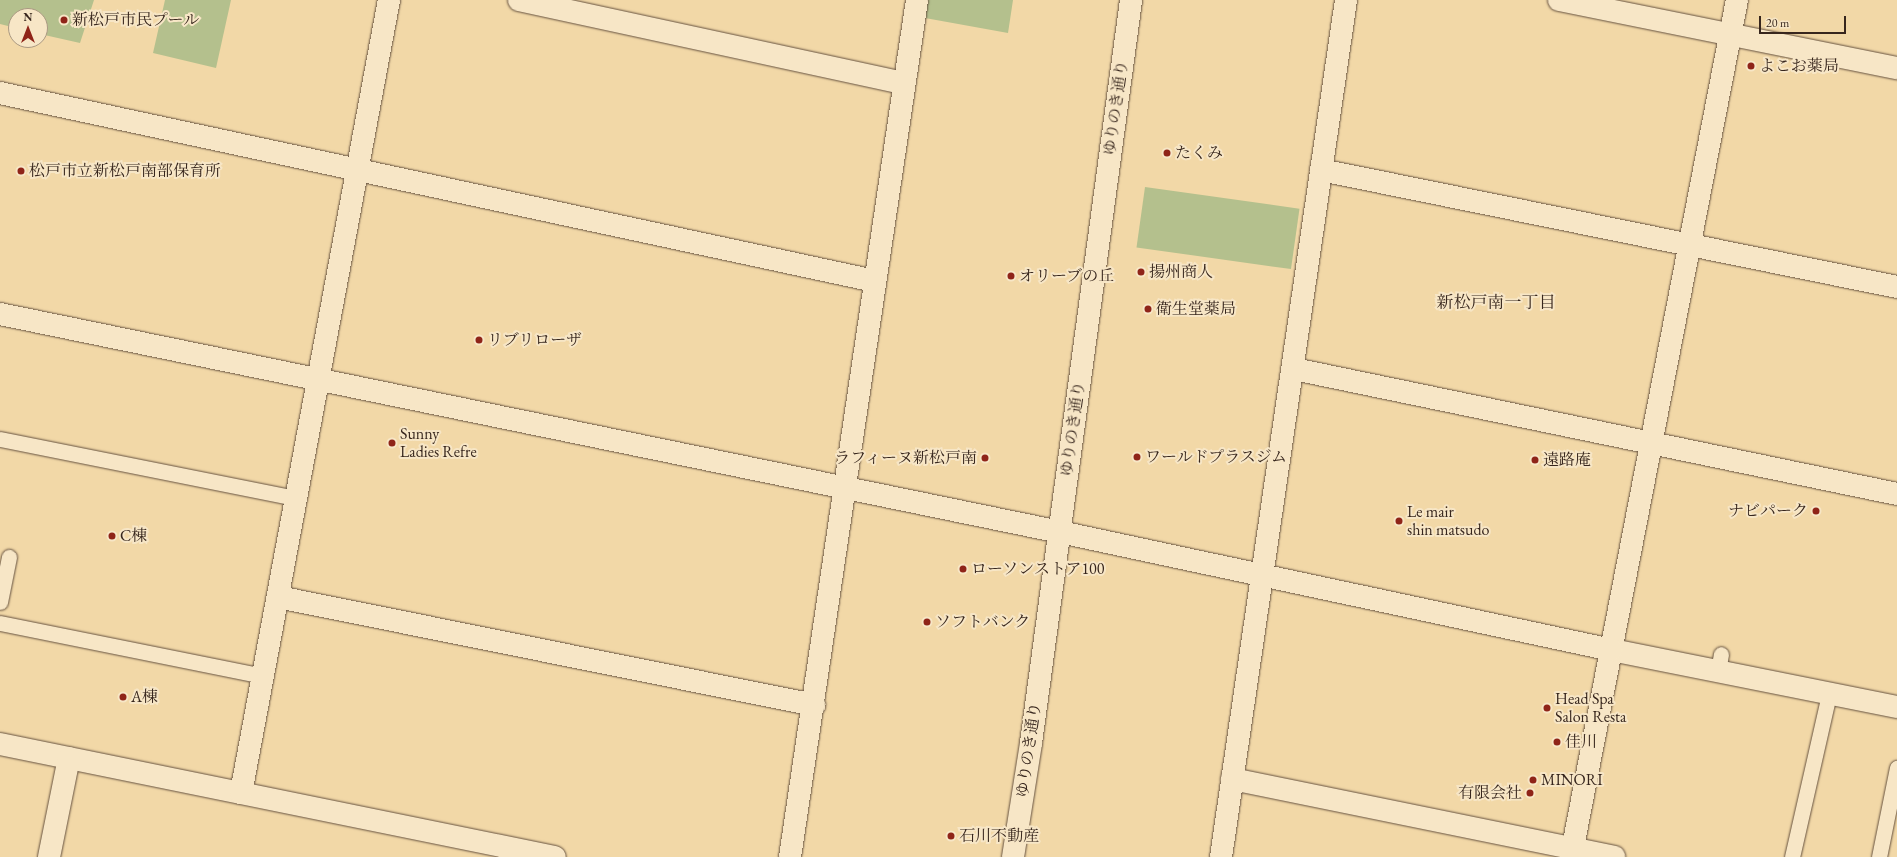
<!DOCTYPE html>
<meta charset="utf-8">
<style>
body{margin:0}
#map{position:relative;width:1897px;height:857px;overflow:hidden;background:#f2d8a7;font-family:"EB Garamond","Noto Serif JP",serif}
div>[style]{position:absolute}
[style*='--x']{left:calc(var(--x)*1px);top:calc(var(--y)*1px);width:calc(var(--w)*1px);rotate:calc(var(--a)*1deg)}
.green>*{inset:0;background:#b4c08d;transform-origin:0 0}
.roads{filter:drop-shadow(0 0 1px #665240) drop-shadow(0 0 1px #665240)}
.service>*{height:15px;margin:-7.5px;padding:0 7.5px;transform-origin:7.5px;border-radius:7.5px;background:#f7e6c6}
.minor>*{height:22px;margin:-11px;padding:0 11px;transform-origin:11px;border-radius:11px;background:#f7e6c6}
.tertiary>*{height:22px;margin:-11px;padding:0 11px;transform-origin:11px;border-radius:11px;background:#f7e6c6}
.dots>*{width:11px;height:11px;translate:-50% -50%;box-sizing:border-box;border:2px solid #f7e6c6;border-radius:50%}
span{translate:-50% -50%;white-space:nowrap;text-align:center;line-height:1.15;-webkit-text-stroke:4px #f7e6c6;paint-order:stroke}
.poi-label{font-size:16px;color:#37261d}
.left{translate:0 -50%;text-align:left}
.right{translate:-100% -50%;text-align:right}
.street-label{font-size:16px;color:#37261d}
.neighbourhood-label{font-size:17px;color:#37261d}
.north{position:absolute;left:8px;top:8px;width:40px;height:40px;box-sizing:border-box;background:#f7e6c6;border:1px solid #aa9982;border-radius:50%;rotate:0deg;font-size:11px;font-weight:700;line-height:16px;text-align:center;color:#37261d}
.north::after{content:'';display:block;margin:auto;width:14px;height:18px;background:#8f2418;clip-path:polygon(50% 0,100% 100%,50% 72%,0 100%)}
.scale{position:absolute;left:1759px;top:16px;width:87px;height:18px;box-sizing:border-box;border:2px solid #37261d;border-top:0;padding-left:5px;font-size:12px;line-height:14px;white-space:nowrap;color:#37261d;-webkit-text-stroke:3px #f7e6c6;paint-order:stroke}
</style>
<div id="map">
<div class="green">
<div style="clip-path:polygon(0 0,94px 0,80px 43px,40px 34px,40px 16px,16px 16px,16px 28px,0 24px)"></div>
<div style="clip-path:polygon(165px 0,231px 0,216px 68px,153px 53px)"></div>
<div style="clip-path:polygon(928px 0,1013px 0,1008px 33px,925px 18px)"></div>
<div style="left:1145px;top:187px;width:156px;height:61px;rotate:8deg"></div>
</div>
<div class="roads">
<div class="service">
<div style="--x:0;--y:439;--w:302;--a:11.3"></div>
<div style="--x:0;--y:602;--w:46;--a:-78.7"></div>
<div style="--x:0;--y:623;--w:268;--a:11.4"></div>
<div style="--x:1718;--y:671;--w:17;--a:-80"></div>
<div style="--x:1792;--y:857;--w:167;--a:-77.2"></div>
<div style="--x:1879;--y:857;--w:91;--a:-78.6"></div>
</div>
<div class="minor">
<div style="--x:519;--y:0;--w:393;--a:12.2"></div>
<div style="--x:1559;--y:0;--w:345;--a:11.4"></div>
<div style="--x:0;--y:93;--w:895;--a:12.13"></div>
<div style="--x:1321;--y:170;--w:588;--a:11.48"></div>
<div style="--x:1294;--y:369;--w:616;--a:11.71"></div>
<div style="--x:278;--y:597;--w:547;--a:11.39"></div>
<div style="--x:1612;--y:650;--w:291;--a:11.3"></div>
<div style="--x:0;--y:744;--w:566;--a:11.51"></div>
<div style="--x:1232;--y:779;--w:390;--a:11.5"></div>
<div style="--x:241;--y:793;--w:807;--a:-79.43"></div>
<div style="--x:49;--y:857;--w:101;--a:-78.6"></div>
<div style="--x:790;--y:857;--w:866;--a:-81.57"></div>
<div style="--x:1221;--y:857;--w:866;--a:-81.7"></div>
<div style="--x:1571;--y:857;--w:873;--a:-79.04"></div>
</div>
<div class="tertiary">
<div style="--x:0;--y:314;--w:1082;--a:11.62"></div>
<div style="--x:1060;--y:532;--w:564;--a:12.07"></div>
<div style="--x:1013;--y:857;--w:115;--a:-81"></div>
<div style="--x:1031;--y:743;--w:750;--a:-82.33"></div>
</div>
</div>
<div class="dots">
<div style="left:64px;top:20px;background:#8f2418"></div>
<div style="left:1751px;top:66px;background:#8f2418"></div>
<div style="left:1167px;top:153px;background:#8f2418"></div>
<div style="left:21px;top:171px;background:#8f2418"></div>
<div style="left:1141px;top:272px;background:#8f2418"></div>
<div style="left:1011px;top:276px;background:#8f2418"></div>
<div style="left:1148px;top:309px;background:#8f2418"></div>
<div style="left:479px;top:340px;background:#8f2418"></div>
<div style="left:392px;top:443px;background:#8f2418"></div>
<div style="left:1137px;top:457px;background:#8f2418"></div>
<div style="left:985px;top:458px;background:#8f2418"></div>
<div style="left:1535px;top:460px;background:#8f2418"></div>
<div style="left:1816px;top:511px;background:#8f2418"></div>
<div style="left:1399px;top:521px;background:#8f2418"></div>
<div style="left:112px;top:536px;background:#8f2418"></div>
<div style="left:963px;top:569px;background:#8f2418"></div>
<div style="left:927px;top:622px;background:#8f2418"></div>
<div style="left:123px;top:697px;background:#8f2418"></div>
<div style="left:1547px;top:708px;background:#8f2418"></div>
<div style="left:1557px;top:742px;background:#8f2418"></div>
<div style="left:1533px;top:780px;background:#8f2418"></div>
<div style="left:1530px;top:793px;background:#8f2418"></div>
<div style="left:951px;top:836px;background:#8f2418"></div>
</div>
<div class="poi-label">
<span class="left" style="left:72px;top:20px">新松戸市民プール</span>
<span class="left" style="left:1759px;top:66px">よこお薬局</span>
<span class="left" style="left:1175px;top:153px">たくみ</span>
<span class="left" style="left:29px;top:171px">松戸市立新松戸南部保育所</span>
<span class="left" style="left:1149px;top:272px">揚州商人</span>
<span class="left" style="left:1019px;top:276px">オリーブの丘</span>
<span class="left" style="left:1156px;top:309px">衛生堂薬局</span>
<span class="left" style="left:487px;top:340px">リブリローザ</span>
<span class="left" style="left:400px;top:443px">Sunny<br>Ladies Refre</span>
<span class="left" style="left:1145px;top:457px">ワールドプラスジム</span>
<span class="right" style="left:977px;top:458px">ラフィーヌ新松戸南</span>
<span class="left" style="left:1543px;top:460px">遠路庵</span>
<span class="right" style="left:1808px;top:511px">ナビパーク</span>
<span class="left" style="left:1407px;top:521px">Le mair<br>shin matsudo</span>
<span class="left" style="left:120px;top:536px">C棟</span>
<span class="left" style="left:971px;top:569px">ローソンストア100</span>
<span class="left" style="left:935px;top:622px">ソフトバンク</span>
<span class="left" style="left:131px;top:697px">A棟</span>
<span class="left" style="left:1555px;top:708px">Head Spa<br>Salon Resta</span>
<span class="left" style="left:1565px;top:742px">佳川</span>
<span class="left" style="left:1541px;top:780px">MINORI</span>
<span class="right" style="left:1522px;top:793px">有限会社</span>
<span class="left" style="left:959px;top:836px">石川不動産</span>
</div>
<div class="street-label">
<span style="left:1116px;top:108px;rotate:-82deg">ゆりのき通り</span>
<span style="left:1073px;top:429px;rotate:-82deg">ゆりのき通り</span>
<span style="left:1029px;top:750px;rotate:-82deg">ゆりのき通り</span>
</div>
<div class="neighbourhood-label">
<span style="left:1496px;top:303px">新松戸南一丁目</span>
</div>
<div class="north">N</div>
<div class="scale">20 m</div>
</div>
